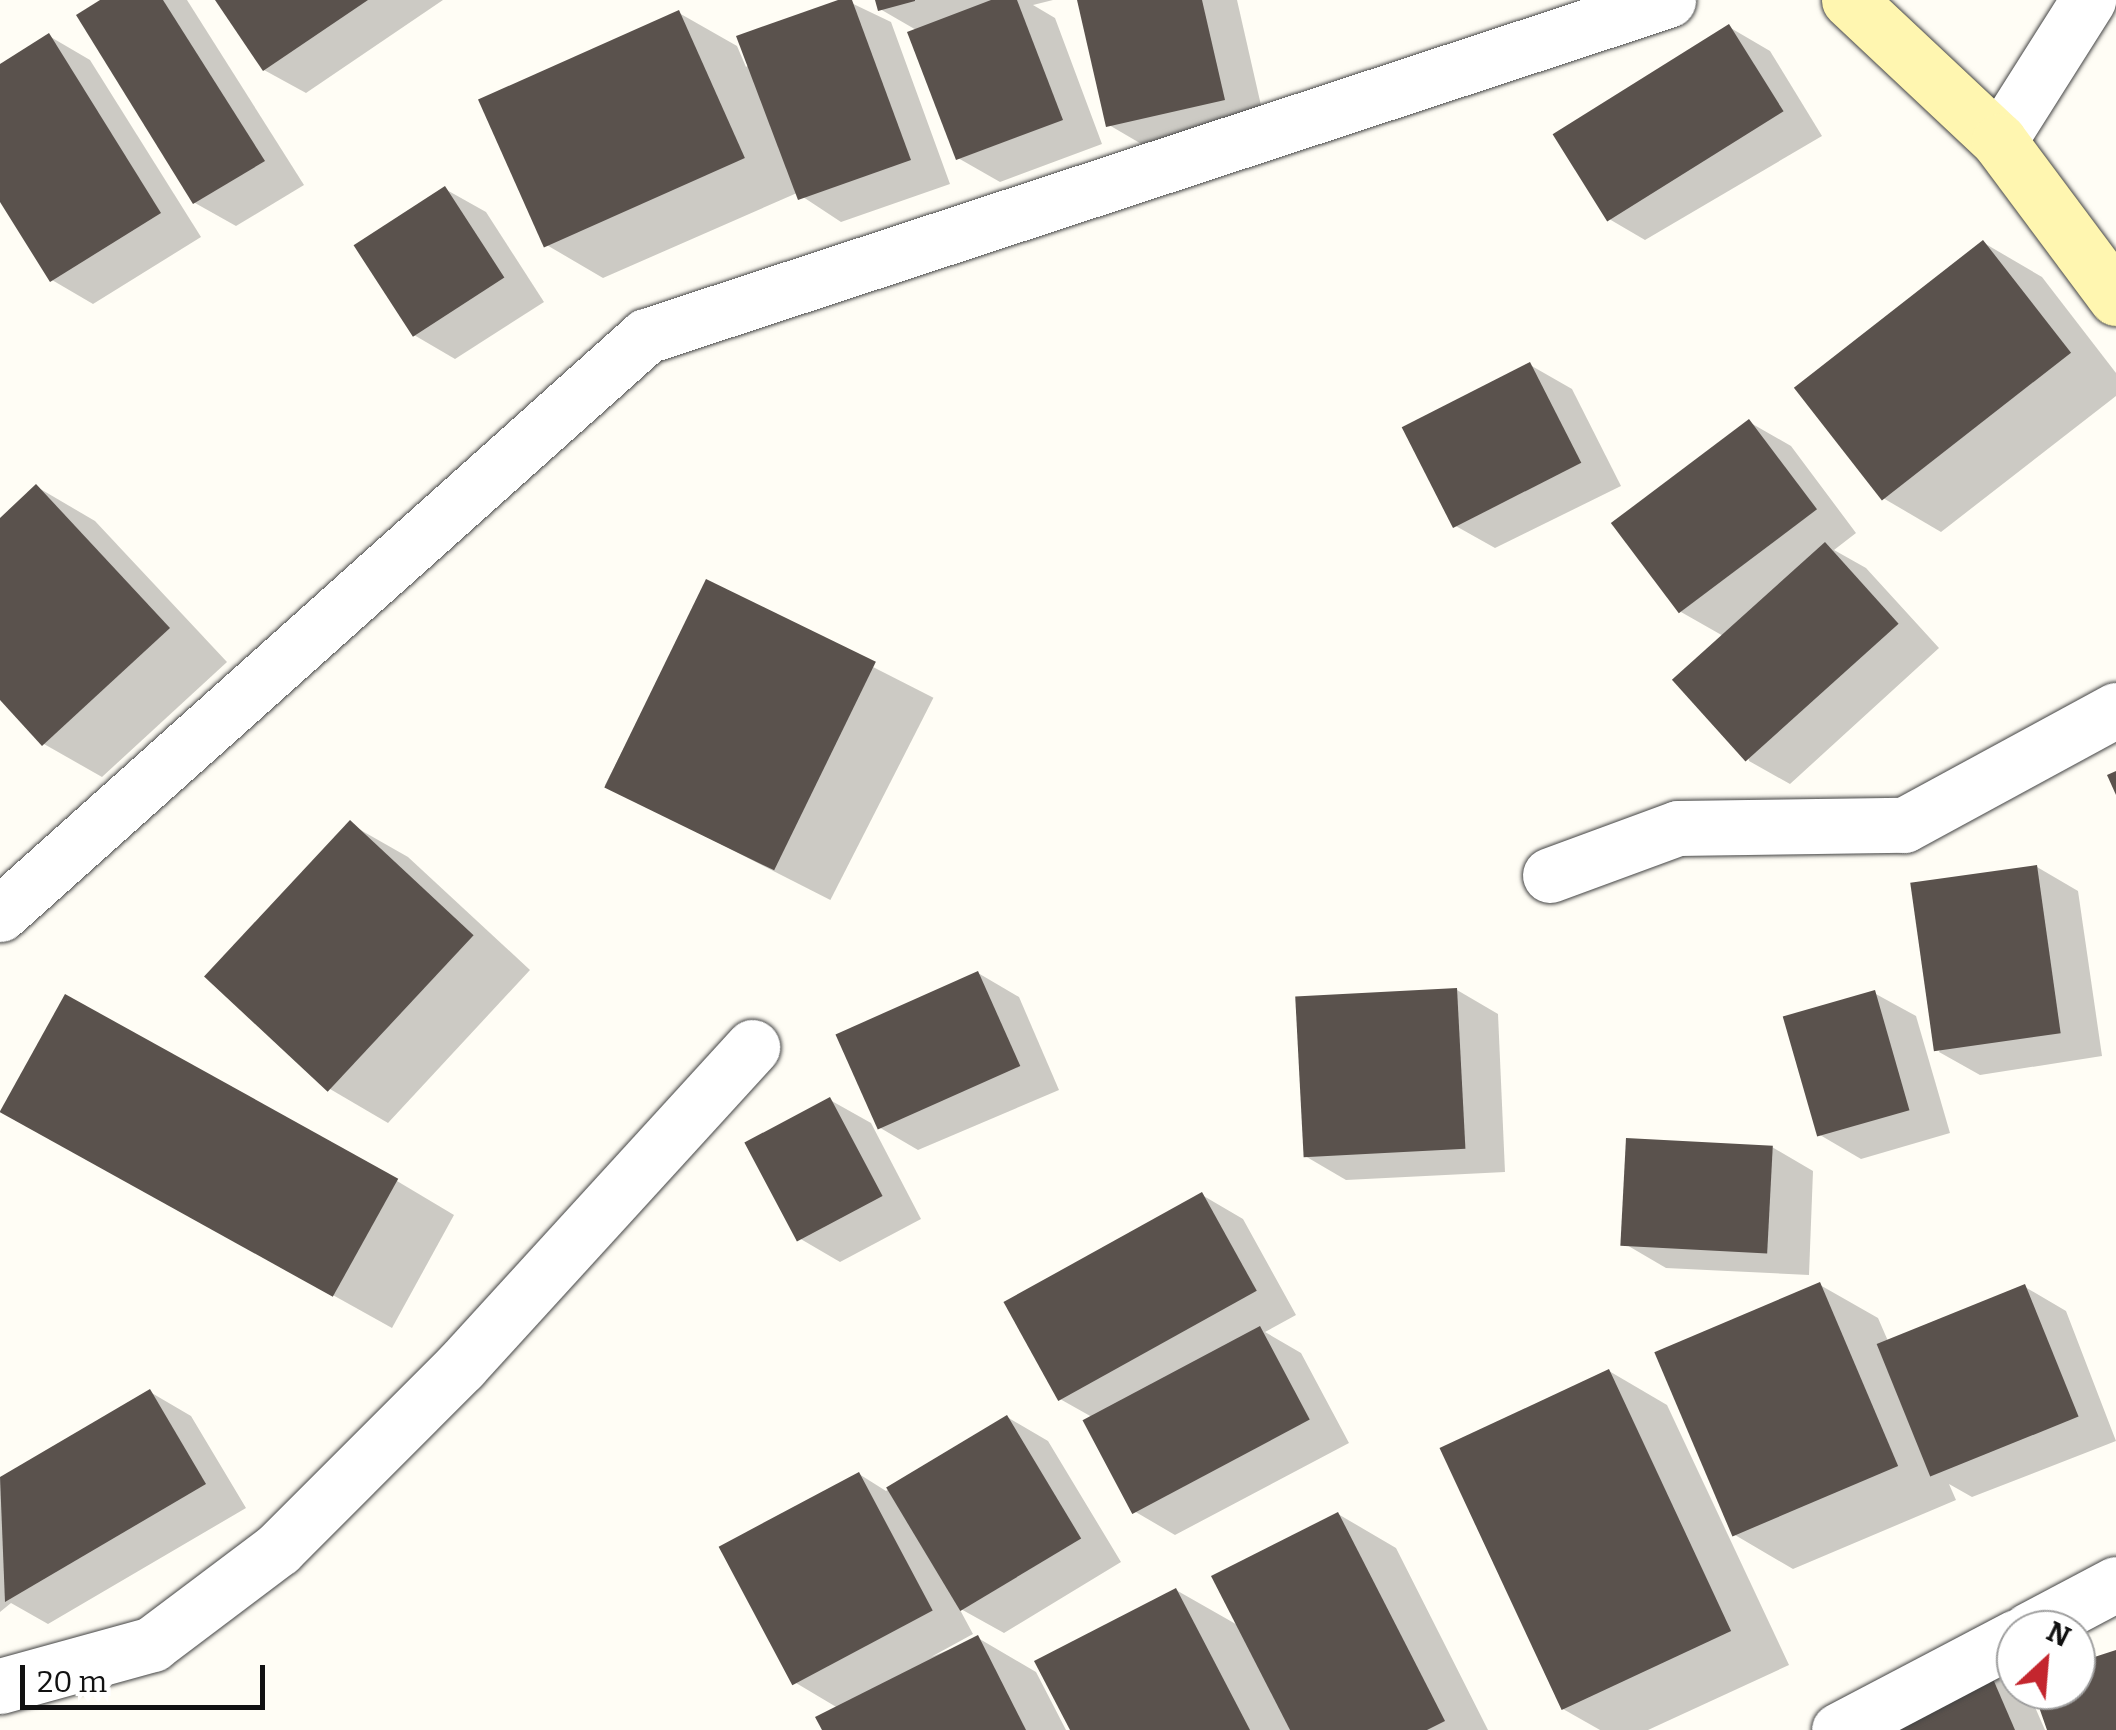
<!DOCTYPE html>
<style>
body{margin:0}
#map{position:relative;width:2116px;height:1730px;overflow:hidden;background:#fffdf5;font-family:Bitter,serif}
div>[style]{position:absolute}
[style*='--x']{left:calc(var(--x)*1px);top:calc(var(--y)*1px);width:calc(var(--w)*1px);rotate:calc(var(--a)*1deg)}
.shadow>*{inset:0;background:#0003;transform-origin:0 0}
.building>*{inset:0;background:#5a524d;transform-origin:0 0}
.roads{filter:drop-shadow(0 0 2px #444) drop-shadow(0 0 2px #444)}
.street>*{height:55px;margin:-27.5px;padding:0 27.5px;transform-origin:27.5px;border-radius:27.5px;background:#fff}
.secondary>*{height:55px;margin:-27.5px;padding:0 27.5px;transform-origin:27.5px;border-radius:27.5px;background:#fff6b0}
span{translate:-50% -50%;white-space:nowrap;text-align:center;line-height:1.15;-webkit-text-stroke:10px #fff;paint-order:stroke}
.north{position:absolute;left:1996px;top:1610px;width:100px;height:100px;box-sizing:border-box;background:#fff;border:2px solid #a0a0a0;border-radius:50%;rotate:26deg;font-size:28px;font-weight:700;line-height:40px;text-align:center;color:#111}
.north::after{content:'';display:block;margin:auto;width:35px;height:45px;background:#c4262e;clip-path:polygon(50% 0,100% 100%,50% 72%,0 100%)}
.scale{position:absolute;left:20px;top:1665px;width:245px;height:45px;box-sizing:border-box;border:5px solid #111;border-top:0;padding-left:12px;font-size:30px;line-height:35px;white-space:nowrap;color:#111;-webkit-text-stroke:8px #fff;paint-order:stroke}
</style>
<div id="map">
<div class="shadow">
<div style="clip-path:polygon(105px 0,187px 0,304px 185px,236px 226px,195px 203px)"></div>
<div style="clip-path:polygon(218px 0,443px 0,306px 93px,264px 70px)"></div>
<div style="clip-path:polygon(845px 0,891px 22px,950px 184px,841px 222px,797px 193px,603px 278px,545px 244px,679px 13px,737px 46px,746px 67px)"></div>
<div style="clip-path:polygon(878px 0,1053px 0,1033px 5px,1055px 18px,1102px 144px,1000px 182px,958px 158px,918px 31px,880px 9px)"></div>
<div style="clip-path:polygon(1080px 0,1237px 0,1265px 123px,1150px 149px,1109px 125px)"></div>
<div style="clip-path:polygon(1729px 27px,1770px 51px,1822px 136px,1645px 240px,1604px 216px)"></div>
<div style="clip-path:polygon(49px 36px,90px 60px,201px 237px,93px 304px,52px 280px,0 197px,0 67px)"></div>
<div style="clip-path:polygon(445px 189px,486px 212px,544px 302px,455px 359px,414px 335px)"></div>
<div style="clip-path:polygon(1984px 243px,2042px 277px,2116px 373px,2116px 396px,1941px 532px,1883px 498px)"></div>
<div style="clip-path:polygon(1530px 365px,1572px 389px,1621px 486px,1495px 548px,1454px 525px)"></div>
<div style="clip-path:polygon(1749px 422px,1791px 446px,1856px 533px,1834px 550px,1866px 568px,1939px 648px,1790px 784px,1749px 761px,1725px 637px,1681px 612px)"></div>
<div style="clip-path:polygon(37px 487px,95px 521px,227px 662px,102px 777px,44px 744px,0 696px,0 522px)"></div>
<div style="left:708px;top:583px;width:253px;height:227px;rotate:27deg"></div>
<div style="clip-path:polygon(350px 824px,408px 857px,530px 970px,388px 1123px,330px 1089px,207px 976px)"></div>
<div style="clip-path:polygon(2037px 867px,2078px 891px,2102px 1056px,1980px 1075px,1939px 1052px)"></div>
<div style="clip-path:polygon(978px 973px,1019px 997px,1059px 1090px,918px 1150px,877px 1126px)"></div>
<div style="clip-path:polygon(1457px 990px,1498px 1014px,1505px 1172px,1346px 1180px,1305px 1156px)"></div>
<div style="clip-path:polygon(1874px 993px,1916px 1016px,1950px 1133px,1861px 1159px,1820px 1135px)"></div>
<div style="clip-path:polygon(830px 1100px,871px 1123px,921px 1219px,840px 1262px,799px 1238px)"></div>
<div style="clip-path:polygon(60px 1143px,397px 1181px,454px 1215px,392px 1328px)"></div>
<div style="clip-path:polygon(1772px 1147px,1813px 1171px,1809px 1275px,1666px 1268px,1625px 1244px)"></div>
<div style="clip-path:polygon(1202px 1195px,1243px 1219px,1296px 1315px,1265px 1332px,1301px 1353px,1349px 1443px,1175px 1535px,1134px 1511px,1092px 1417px,1060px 1399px)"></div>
<div style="clip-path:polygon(1820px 1285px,1878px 1318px,1888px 1341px,2025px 1287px,2066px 1311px,2116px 1441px,1972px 1497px,1949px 1484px,1956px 1500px,1793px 1569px,1735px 1535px)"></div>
<div style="clip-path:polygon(1609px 1371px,1667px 1405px,1789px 1665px,1648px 1730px,1600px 1730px,1563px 1709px)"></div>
<div style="clip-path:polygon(150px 1392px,191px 1416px,246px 1508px,48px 1624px,11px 1603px,0 1612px,0 1480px)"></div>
<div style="clip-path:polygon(1007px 1417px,1048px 1441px,1121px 1562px,1004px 1633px,959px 1608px,973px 1634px,931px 1657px,978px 1638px,1036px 1672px,1066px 1730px,825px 1730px,838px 1708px,796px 1683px,859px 1474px,886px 1491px)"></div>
<div style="clip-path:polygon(1338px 1514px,1396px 1548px,1488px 1730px,1073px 1730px,1176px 1590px,1241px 1627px)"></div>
<div style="clip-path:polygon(1990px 1674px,2031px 1698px,2045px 1730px,1875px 1730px)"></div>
</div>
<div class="building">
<div style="clip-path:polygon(100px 0,163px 0,265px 161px,193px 204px,76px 15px)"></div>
<div style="clip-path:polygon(215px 0,368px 0,263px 71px)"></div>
<div style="clip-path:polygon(838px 0,852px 0,911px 160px,798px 200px,736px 36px)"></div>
<div style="clip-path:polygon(875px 0,915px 0,915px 1px,878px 11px)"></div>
<div style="clip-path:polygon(991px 0,1017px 0,1063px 120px,956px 160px,907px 32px)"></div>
<div style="clip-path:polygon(1077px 0,1202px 0,1225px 100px,1106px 127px)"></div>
<div style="left:679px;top:10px;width:162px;height:220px;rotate:66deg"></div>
<div style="left:1729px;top:24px;width:103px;height:208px;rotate:58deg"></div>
<div style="clip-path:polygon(49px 33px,161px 213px,50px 282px,0 202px,0 64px)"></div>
<div style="left:445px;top:186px;width:109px;height:109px;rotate:57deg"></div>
<div style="left:1983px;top:240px;width:143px;height:240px;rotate:52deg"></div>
<div style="left:1530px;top:362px;width:113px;height:144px;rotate:63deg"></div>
<div style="left:1749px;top:419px;width:113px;height:173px;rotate:53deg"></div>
<div style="clip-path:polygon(36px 484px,170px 628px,42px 746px,0 700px,0 518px)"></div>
<div style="left:1825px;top:542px;width:110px;height:206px;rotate:48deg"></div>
<div style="left:706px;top:579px;width:189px;height:232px;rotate:26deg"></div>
<div style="clip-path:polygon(2116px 771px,2116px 795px,2107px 775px)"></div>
<div style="left:350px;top:820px;width:169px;height:214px;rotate:43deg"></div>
<div style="left:2037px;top:865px;width:170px;height:128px;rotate:82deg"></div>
<div style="left:978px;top:971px;width:104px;height:156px;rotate:66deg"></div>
<div style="left:1457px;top:988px;width:161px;height:162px;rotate:87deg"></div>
<div style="left:1875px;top:990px;width:125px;height:96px;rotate:74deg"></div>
<div style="left:65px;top:994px;width:381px;height:135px;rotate:29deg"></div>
<div style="left:830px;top:1097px;width:112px;height:97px;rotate:62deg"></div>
<div style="left:1626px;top:1138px;width:147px;height:108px;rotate:3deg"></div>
<div style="left:1202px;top:1192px;width:113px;height:227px;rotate:61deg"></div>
<div style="left:1820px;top:1282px;width:200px;height:180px;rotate:67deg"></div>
<div style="left:2025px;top:1284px;width:143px;height:160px;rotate:68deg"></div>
<div style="left:1260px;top:1326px;width:106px;height:201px;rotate:62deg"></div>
<div style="left:1609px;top:1369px;width:289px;height:187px;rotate:65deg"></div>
<div style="clip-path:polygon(150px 1389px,206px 1484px,5px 1602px,0 1477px)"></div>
<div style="left:1007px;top:1415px;width:144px;height:141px;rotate:59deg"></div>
<div style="left:859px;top:1472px;width:157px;height:159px;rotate:62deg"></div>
<div style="clip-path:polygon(1338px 1512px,1445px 1721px,1427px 1730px,1290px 1730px,1211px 1576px)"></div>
<div style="clip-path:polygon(1176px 1588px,1250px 1730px,1070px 1730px,1034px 1661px)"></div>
<div style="clip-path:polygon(978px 1635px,1026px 1730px,822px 1730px,815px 1717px)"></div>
<div style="clip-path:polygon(2116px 1650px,2116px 1730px,2047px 1730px,2033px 1690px,2076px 1690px,2076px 1663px)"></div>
<div style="clip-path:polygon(1990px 1672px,2015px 1730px,1872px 1730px)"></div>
</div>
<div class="roads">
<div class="street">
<div style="--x:1999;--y:141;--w:167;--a:-57.7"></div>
<div style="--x:1550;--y:875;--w:136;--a:-20.2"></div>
<div style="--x:1678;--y:828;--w:226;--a:-0.8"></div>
<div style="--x:1904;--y:825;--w:241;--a:-28.5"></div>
<div style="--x:0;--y:914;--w:867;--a:-41.82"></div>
<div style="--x:646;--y:336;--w:1076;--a:-18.2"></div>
<div style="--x:2029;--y:1630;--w:98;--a:-27.9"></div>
<div style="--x:0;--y:1686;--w:158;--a:-15.4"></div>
<div style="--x:152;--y:1644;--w:158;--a:-37"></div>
<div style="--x:278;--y:1549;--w:259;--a:-45"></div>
<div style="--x:461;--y:1366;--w:432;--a:-47.6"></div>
<div style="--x:1839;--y:1730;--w:200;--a:-27.7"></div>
</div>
<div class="secondary">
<div style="--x:1849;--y:0;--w:206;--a:43.2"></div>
<div style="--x:1999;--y:141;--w:196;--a:53.3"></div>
</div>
</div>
<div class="north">N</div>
<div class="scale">20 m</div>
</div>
